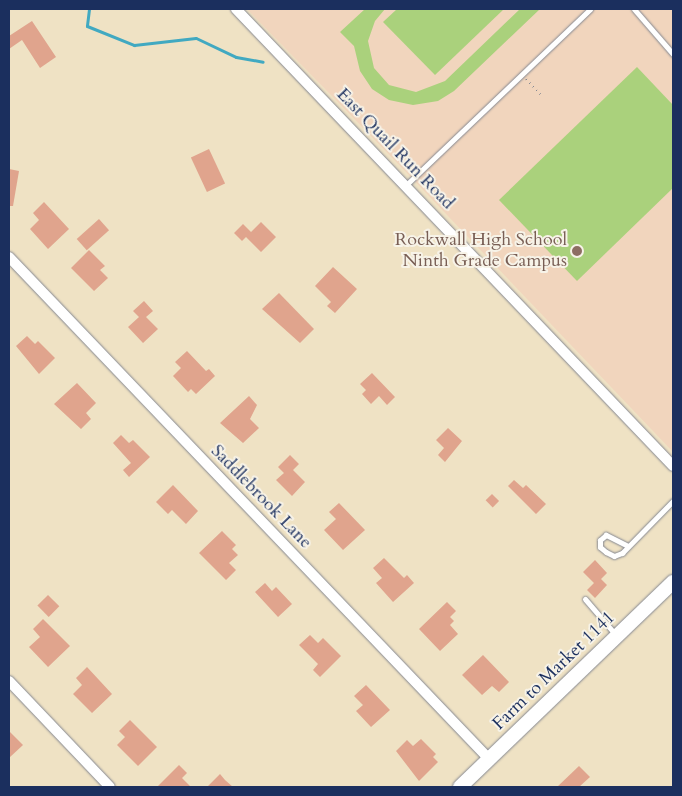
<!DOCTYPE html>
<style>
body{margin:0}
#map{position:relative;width:682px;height:796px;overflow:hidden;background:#efe2c4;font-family:Cardo,serif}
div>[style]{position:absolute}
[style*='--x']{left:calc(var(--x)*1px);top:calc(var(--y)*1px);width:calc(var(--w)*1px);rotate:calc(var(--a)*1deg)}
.built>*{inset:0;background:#f1d5bd}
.green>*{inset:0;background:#aad17c}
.stream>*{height:3px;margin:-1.5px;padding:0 1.5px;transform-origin:1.5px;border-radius:1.5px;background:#41a9c1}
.building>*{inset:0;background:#e0a48d;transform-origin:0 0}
.path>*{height:2px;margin-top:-1px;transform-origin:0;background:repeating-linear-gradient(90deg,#858891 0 1px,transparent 0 5px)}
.roads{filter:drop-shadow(0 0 1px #858891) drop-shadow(0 0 1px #858891)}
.lane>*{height:5px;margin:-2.5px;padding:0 2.5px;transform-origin:2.5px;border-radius:2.5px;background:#fff}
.street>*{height:10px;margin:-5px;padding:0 5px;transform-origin:5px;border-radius:5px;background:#fff}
.secondary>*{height:14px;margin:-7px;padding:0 7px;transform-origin:7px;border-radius:7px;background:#fff}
.dots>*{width:14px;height:14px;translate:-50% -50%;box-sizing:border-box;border:2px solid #f7f3e8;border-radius:50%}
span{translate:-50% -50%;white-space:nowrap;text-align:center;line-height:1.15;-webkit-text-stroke:4px #f7f3e8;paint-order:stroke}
.street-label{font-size:18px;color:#1b2f5e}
.education-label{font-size:18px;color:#785e54}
.right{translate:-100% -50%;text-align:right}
.frame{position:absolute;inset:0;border:10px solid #1b2f5e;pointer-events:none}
</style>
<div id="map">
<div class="built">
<div style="clip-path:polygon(247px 9px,673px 9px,673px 452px,407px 173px)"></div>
</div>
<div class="green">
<div style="clip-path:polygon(365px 9px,385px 9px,375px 21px,368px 41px,374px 68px,389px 85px,416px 92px,445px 81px,520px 9px,540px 9px,454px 91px,438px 101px,413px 105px,389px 100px,372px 89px,360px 71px,354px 46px,340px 32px)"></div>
<div style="clip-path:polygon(397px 9px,504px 9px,435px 75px,383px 22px)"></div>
<div style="clip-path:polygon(637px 67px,673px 105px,673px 188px,577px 281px,499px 200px)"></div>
</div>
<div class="stream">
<div style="--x:89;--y:9;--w:17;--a:97"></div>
<div style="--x:87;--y:26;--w:51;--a:22"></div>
<div style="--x:134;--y:45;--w:62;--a:-6.4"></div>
<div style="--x:196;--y:38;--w:44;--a:25.4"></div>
<div style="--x:236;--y:57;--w:27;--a:10"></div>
</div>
<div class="building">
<div style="clip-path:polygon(32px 21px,56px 57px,40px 68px,22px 40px,9px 49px,9px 36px)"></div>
<div style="left:209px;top:149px;width:38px;height:20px;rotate:65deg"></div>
<div style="clip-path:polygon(9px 169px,19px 171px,13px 206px,9px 206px)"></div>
<div style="clip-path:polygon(44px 202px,69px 229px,48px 249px,30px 229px,39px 220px,33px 213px)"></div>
<div style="left:99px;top:219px;width:15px;height:30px;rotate:48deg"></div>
<div style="clip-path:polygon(261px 222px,276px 237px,261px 252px,246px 237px,242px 241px,234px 233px,243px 224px,251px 232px)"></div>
<div style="clip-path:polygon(89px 250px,105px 266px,100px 270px,108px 278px,94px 291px,71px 268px)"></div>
<div style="clip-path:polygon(333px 267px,357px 289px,335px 313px,327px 306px,331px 302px,315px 286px)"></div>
<div style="clip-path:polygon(279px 293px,314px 329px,300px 343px,262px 309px)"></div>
<div style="clip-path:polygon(144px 301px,153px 311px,146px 317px,158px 329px,143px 343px,128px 327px,139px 317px,133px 311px)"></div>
<div style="clip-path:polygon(27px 336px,35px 344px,38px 341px,55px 358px,39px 374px,16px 346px)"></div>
<div style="clip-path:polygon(187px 351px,206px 371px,209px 369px,215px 376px,196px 394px,191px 389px,188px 392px,173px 376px,181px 368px,175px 362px)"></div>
<div style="clip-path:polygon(372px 373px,395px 397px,387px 405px,379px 396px,371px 404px,362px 394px,366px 390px,360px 384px)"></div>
<div style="clip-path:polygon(77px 383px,96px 403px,86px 413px,91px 419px,81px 429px,54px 404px)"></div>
<div style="clip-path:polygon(249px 396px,257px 405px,250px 419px,259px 428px,243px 443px,220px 423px)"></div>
<div style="clip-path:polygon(448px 428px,462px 441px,445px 462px,438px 455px,444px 448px,436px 440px)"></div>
<div style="clip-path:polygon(121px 435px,129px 443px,133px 440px,150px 457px,129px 477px,123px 470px,131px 463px,113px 443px)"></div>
<div style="clip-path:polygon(290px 455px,299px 464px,293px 470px,305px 482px,292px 496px,276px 480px,284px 473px,278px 467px)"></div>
<div style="clip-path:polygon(514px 480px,523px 488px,526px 485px,546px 504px,536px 514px,508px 486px)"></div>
<div style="clip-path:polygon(173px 485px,198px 511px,186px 524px,172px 510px,168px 514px,156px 502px)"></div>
<div style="left:492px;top:494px;width:10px;height:9px;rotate:45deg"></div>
<div style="clip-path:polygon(339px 503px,365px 530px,343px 550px,324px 530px,336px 519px,329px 512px)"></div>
<div style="clip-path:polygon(222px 531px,236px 545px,232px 549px,238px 555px,229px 563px,236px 570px,226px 580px,199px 553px)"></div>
<div style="clip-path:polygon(384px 558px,404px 578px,407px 575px,414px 583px,393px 602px,376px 583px,382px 578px,373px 568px)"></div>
<div style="clip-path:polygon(595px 560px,607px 573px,601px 579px,607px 585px,595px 598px,587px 590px,594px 583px,583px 572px)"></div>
<div style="clip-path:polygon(265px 583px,272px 591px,276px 587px,292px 604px,278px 617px,255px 592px)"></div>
<div style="left:48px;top:595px;width:16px;height:15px;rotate:45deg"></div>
<div style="clip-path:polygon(447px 602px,456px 611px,450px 617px,454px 621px,450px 625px,458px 634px,440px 651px,419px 629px)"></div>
<div style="clip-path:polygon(43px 619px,70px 646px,48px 667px,29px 647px,40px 637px,33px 629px)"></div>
<div style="clip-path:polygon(310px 635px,318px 643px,323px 638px,341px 656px,320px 677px,313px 670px,318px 664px,299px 645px)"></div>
<div style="clip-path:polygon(483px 655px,509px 682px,499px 692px,492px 686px,482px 695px,462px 675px)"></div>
<div style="clip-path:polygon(87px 667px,112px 694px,92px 713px,73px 694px,82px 685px,76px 678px)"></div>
<div style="clip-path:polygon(366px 685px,390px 710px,371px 727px,356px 711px,363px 705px,354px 696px)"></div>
<div style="clip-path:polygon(130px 720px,157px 747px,138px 766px,117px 745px,125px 737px,119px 731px)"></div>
<div style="clip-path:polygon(9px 731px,23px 745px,9px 758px)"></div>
<div style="clip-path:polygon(421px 739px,436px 754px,433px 757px,438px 762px,419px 781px,396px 751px,407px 740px,413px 746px)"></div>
<div style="clip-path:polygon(179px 765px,187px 773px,182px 778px,191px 787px,157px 787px)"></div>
<div style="clip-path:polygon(579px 766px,590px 777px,579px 787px,557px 787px)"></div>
<div style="clip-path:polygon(220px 774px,225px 780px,233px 787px,207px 787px)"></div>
</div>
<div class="path">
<div style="--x:526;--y:79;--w:21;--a:47"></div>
</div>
<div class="roads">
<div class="lane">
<div style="--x:634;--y:9;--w:60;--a:49.1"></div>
<div style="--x:406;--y:185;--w:255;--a:-43.7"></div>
<div style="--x:628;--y:546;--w:25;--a:-153"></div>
<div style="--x:606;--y:535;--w:8;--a:140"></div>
<div style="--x:600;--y:540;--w:7;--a:90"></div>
<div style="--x:600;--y:547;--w:8;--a:40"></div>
<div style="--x:606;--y:552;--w:9;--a:27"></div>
<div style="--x:614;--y:556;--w:9;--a:-21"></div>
<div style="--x:622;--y:553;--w:73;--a:-45.6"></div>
<div style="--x:585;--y:599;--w:46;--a:49.4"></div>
</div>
<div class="street">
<div style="--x:236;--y:9;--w:632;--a:46.28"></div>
<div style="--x:9;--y:257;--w:695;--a:46.28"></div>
<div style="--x:9;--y:681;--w:146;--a:46.4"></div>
</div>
<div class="secondary">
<div style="--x:460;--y:787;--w:296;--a:-43.9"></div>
</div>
</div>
<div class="dots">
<div style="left:577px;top:251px;background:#8d6e63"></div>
</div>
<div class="street-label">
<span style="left:395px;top:149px;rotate:46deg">East Quail Run Road</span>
<span style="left:261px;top:497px;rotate:46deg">Saddlebrook Lane</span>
<span style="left:554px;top:671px;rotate:-44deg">Farm to Market 1141</span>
</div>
<div class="education-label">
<span class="right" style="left:567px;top:251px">Rockwall High School<br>Ninth Grade Campus</span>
</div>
<div class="frame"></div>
</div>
